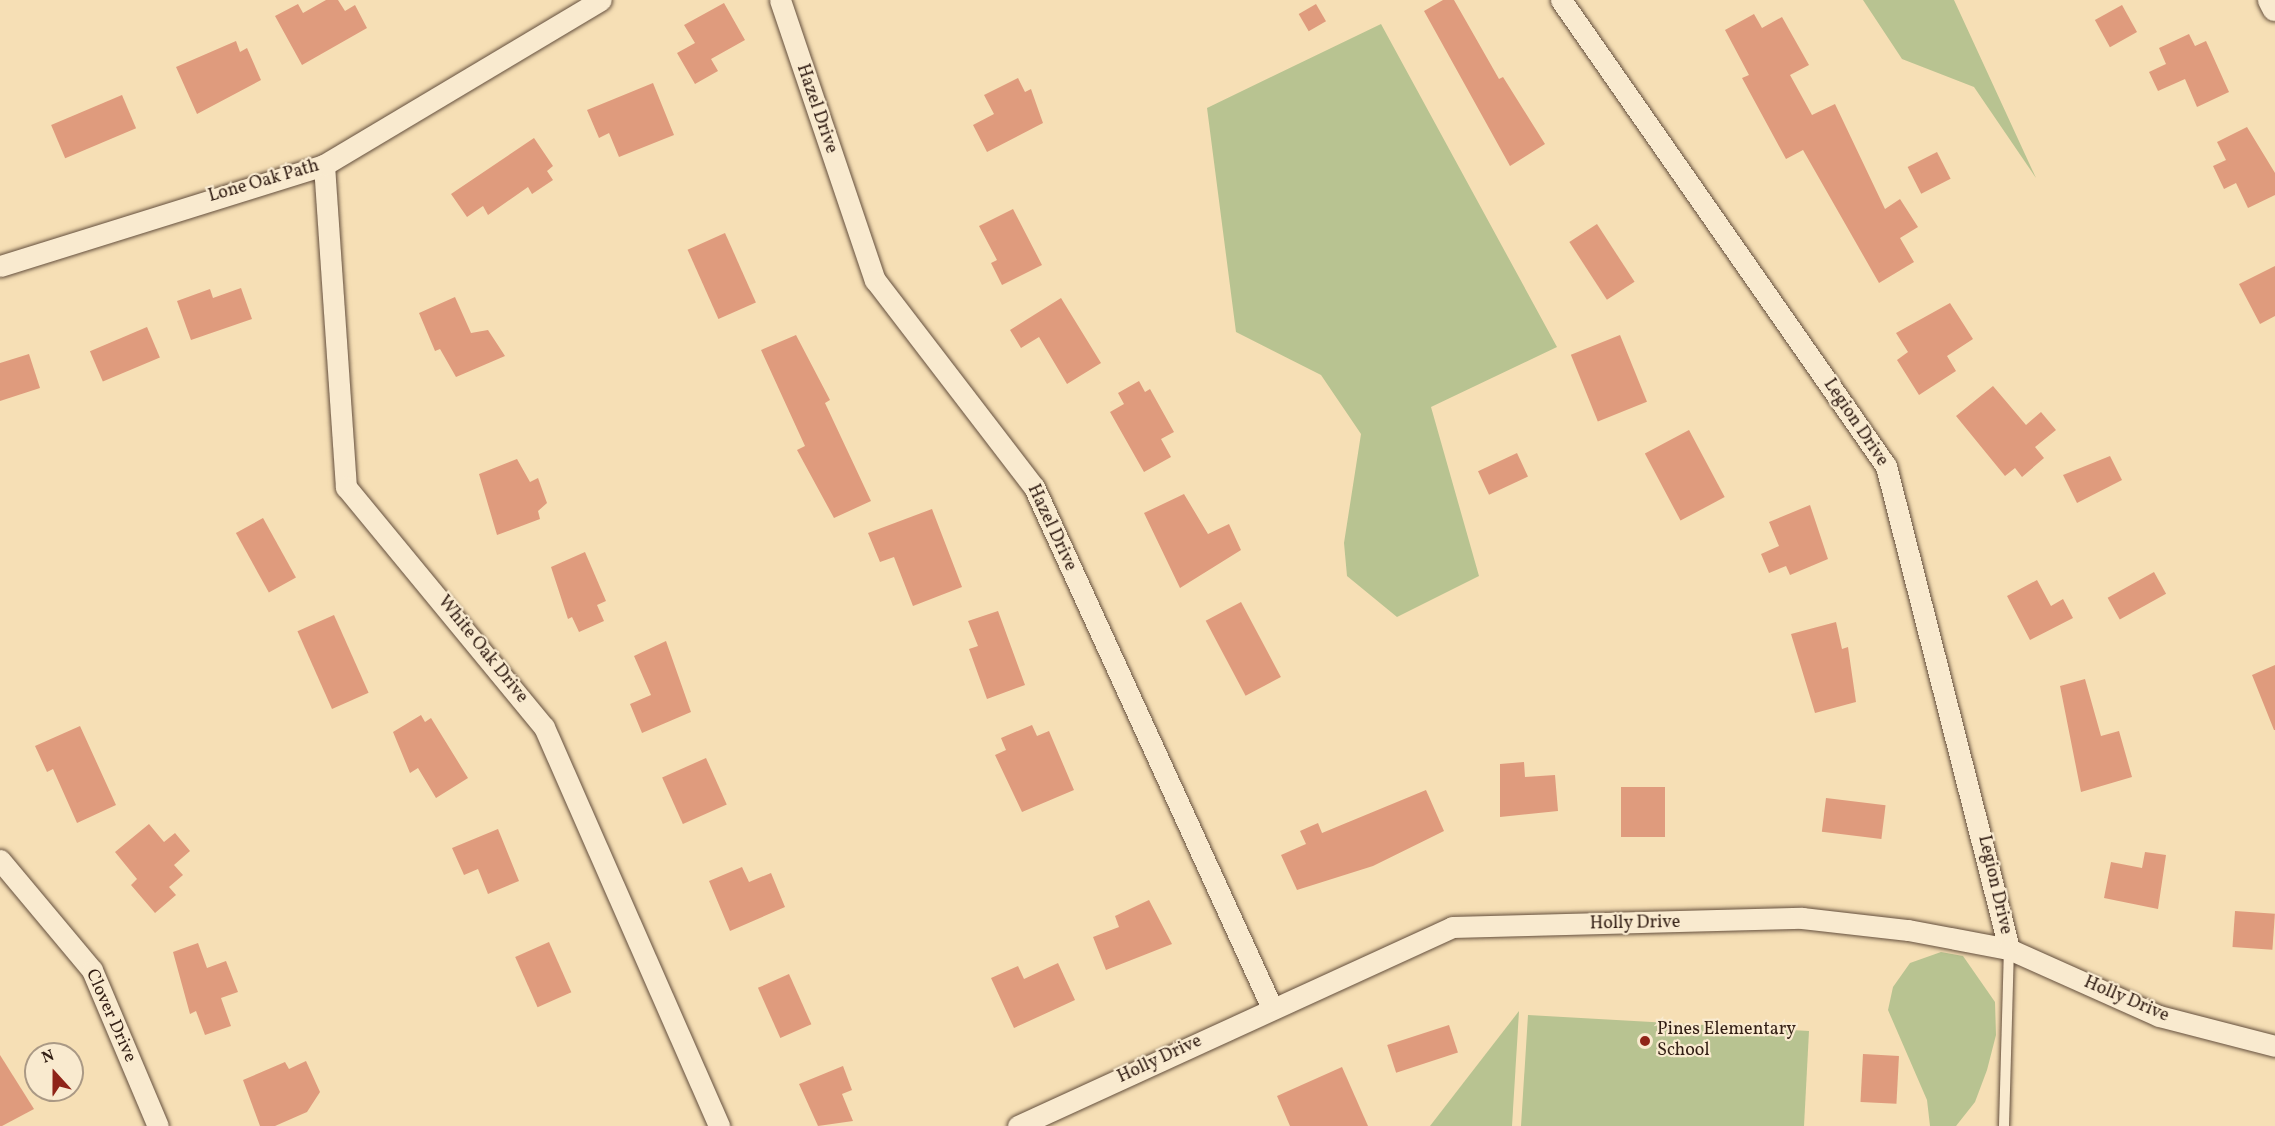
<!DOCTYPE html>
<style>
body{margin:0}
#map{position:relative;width:2275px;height:1126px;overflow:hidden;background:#f6dfb5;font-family:Vollkorn,serif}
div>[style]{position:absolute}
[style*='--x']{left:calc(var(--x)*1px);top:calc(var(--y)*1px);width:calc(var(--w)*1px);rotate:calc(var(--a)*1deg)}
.green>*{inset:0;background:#b8c391}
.building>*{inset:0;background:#df9b7d;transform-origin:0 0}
.roads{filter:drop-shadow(0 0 2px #644f3d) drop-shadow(0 0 2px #644f3d)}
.service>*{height:10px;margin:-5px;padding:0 5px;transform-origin:5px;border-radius:5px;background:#f9eacf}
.minor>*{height:21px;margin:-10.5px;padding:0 10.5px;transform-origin:10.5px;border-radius:10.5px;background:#f9eacf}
.tertiary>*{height:26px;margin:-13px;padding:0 13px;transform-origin:13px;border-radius:13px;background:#f9eacf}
.dots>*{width:16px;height:16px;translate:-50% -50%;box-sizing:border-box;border:3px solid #f9eacf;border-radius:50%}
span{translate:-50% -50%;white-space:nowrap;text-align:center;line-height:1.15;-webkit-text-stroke:4.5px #f9eacf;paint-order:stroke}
.street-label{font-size:18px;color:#331f15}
.poi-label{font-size:18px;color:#331f15}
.left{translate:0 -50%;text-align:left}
.north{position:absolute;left:24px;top:1042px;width:60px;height:60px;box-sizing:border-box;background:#f9eacf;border:2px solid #aa9985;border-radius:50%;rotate:339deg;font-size:16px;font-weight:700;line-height:24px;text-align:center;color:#331f15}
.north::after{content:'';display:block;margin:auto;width:21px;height:27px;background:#8f2418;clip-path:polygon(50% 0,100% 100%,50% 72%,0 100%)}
</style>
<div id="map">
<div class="green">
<div style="clip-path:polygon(1863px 0,1954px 0,2036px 178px,1974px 87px,1902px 59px)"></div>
<div style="clip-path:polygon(1381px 24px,1557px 347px,1431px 407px,1479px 576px,1397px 617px,1347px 576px,1344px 543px,1361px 434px,1321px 375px,1236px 332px,1207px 108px)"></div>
<div style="clip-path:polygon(1941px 952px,1963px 956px,1995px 1002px,1996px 1035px,1987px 1070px,1975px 1102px,1956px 1126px,1930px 1126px,1927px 1100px,1888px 1010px,1893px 987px,1910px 963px)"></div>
<div style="clip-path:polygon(1519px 1011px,1512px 1126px,1430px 1126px)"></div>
<div style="clip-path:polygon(1528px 1015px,1809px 1031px,1804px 1126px,1521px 1126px)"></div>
</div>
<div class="building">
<div style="clip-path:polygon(326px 0,338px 0,345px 11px,355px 5px,367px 28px,302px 65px,275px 16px,298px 4px,303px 13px)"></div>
<div style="clip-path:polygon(1443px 0,1454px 0,1499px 79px,1503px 77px,1545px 144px,1510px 166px,1424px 11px)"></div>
<div style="clip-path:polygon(724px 3px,745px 40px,711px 59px,718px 71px,695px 84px,677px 53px,695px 43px,684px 25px)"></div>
<div style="left:1316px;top:4px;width:20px;height:20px;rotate:60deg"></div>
<div style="left:2122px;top:5px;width:31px;height:31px;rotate:61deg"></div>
<div style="clip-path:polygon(1754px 14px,1762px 28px,1782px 17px,1809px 65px,1790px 75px,1812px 115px,1835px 104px,1885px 209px,1900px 199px,1918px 227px,1900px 238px,1914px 262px,1879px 283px,1803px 150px,1786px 159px,1742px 78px,1749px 75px,1725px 30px)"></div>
<div style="clip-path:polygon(2189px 34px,2195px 46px,2206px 41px,2229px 92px,2197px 107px,2185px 79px,2158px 91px,2149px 72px,2166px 64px,2159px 48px)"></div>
<div style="clip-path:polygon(236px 41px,240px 52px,247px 48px,261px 80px,197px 114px,176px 67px)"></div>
<div style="clip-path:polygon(1018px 78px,1025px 92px,1031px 89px,1043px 123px,987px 152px,973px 125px,994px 114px,984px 95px)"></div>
<div style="clip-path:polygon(653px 83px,674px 135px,619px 157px,609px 133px,599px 138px,587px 110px)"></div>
<div style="left:122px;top:95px;width:36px;height:77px;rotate:67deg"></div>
<div style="clip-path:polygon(2247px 127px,2275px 173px,2275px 195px,2248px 208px,2236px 183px,2224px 189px,2213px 166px,2226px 160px,2217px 142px)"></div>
<div style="clip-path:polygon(534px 138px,553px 166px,547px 171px,553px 180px,532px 194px,528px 187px,488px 215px,483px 206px,467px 217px,451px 194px)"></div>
<div style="left:1937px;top:152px;width:30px;height:33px;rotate:63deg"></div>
<div style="clip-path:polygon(1013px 209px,1042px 265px,1002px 285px,991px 263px,997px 260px,979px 226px)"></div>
<div style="left:1597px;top:224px;width:69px;height:33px;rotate:57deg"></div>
<div style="left:725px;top:233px;width:76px;height:41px;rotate:66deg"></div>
<div style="clip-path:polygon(2275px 266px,2275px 316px,2260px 324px,2239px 284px)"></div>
<div style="clip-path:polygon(241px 288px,252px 319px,191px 340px,177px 301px,210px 289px,213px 298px)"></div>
<div style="clip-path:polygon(455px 297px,471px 333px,488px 330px,505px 356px,456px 377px,440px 349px,435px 351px,419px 313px)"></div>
<div style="clip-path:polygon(1061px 298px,1101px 363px,1067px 384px,1039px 337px,1021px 348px,1010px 330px)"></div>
<div style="clip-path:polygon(1950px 303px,1973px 339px,1947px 356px,1956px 371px,1919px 395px,1897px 360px,1908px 352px,1896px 333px)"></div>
<div style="left:147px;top:327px;width:33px;height:62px;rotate:67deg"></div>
<div style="clip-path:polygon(796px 335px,830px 400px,825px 403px,871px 501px,834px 518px,797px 450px,805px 446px,761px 350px)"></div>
<div style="left:1620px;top:335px;width:72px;height:53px;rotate:68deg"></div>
<div style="clip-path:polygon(29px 354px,40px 388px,0 401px,0 363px)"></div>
<div style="clip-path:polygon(1139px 381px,1145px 392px,1150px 389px,1174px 432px,1161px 439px,1171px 457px,1144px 472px,1110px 412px,1124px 404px,1118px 393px)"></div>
<div style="clip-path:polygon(1993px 386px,2026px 425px,2041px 412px,2056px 430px,2035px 447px,2044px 458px,2022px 477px,2015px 468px,2005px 476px,1956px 416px)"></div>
<div style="left:1689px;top:430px;width:76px;height:50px;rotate:62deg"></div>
<div style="left:1517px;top:453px;width:26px;height:43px;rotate:65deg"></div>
<div style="clip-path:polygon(2110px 456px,2122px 480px,2077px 503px,2063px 475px)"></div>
<div style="clip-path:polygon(517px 459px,530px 482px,538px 478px,547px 503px,538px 511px,540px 519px,497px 535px,479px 474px)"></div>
<div style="clip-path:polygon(1184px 494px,1208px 534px,1229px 524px,1241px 550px,1180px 588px,1144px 513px)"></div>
<div style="clip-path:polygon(1810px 505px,1828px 559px,1790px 575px,1786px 566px,1769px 573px,1761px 554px,1779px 546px,1769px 522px)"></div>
<div style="clip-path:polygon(932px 509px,962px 587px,913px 606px,894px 557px,880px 562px,868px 533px)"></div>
<div style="left:263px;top:518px;width:68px;height:31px;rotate:61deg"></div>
<div style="clip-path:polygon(585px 552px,606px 601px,597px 605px,604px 621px,579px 632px,572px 617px,568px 619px,551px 567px)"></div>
<div style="left:2154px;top:572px;width:25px;height:53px;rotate:61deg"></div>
<div style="clip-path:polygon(2037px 580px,2051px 606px,2063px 599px,2073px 618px,2030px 640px,2007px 596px)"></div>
<div style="left:1241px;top:602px;width:85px;height:40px;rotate:62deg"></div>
<div style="clip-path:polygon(998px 611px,1025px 685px,987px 699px,969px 649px,978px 646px,968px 621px)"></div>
<div style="left:334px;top:615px;width:85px;height:40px;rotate:66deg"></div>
<div style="clip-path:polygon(1836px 622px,1842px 649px,1848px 647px,1856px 702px,1815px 713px,1791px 634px)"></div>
<div style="clip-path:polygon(666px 641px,691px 712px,642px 733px,630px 704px,651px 695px,634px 656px)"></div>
<div style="clip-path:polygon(2275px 665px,2275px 730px,2274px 730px,2252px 675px)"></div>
<div style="clip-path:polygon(2085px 679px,2101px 736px,2119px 731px,2132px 777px,2081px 792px,2060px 686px)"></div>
<div style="clip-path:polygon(421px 715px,425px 722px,431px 718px,468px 778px,436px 798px,418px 768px,410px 773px,393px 732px)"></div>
<div style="clip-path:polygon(1032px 725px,1037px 736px,1049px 731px,1074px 790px,1022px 812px,995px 755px,1006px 750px,1001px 738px)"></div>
<div style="clip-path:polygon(80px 726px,116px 805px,77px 823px,53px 769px,47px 772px,35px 746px)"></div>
<div style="left:706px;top:758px;width:51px;height:48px;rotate:66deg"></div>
<div style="clip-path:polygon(1524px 762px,1525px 777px,1555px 775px,1558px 811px,1500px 817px,1500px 764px)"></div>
<div style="left:1621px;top:787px;width:44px;height:50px"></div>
<div style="clip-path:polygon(1426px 790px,1444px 831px,1373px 866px,1297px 890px,1281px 855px,1306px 844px,1300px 831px,1318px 823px,1322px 833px)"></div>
<div style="left:1826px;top:798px;width:60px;height:34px;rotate:7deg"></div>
<div style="clip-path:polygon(149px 824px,164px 842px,175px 833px,190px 851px,174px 865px,183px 875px,169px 887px,176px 895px,155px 913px,131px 885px,137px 879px,115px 852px)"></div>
<div style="clip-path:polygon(498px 829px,519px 881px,488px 894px,478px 869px,464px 875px,452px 848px)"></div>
<div style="clip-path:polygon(2145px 852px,2166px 855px,2158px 909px,2104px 898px,2111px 862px,2142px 868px)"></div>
<div style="clip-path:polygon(742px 867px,749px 882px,771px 873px,785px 907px,730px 931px,709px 881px)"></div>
<div style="clip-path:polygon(1149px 900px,1172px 944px,1106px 970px,1093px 937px,1119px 927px,1115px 916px)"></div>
<div style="left:2235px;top:911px;width:40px;height:36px;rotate:4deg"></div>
<div style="left:549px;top:942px;width:55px;height:37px;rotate:66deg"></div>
<div style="clip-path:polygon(198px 943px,207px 968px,226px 961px,238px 992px,221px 998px,231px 1026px,205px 1035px,196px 1011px,190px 1014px,173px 952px)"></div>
<div style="clip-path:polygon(1058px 963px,1075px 1000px,1014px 1028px,991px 978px,1018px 966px,1024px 979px)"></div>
<div style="left:789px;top:974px;width:55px;height:34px;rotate:66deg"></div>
<div style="left:1449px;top:1025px;width:29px;height:65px;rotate:72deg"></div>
<div style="left:1863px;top:1054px;width:36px;height:48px;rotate:3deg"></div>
<div style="clip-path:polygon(0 1055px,34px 1109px,2px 1126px,0 1126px)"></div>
<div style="clip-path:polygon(306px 1061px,320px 1092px,307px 1112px,275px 1126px,260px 1126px,243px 1080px,285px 1062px,289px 1069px)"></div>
<div style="clip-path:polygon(843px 1066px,852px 1090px,842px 1094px,853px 1121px,818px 1126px,799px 1084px)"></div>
<div style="clip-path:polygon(1342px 1067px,1368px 1126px,1290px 1126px,1277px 1096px)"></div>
</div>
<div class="roads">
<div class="service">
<div style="--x:2004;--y:1126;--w:177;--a:-88.4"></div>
</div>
<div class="minor">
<div style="--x:780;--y:0;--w:296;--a:71.3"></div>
<div style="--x:875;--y:280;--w:261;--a:52.5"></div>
<div style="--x:1034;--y:487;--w:573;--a:65.45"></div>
<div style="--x:1561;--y:0;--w:568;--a:55.11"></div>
<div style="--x:1886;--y:466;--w:498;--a:75.7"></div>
<div style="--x:324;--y:165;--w:323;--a:86.1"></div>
<div style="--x:346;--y:487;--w:311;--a:50.5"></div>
<div style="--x:544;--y:727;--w:436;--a:66.3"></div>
<div style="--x:0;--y:266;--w:339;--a:-17.3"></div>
<div style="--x:324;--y:165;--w:322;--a:-30.8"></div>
<div style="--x:0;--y:860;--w:143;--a:50.1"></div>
<div style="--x:92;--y:970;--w:169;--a:67.1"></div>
<div style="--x:1018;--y:1126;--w:477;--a:-24.6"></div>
<div style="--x:1452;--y:927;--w:350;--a:-1.5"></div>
<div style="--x:1802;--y:918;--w:107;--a:6.5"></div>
<div style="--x:1908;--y:930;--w:103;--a:10.7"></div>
<div style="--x:2009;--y:949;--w:164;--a:24.1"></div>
<div style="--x:2159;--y:1016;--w:120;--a:14.5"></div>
</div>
<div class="tertiary">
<div style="--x:2271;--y:0;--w:9;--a:63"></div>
</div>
</div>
<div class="dots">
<div style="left:1645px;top:1041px;background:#8f2418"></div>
</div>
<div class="street-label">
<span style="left:816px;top:109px;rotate:71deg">Hazel Drive</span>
<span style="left:264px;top:182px;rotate:-16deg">Lone Oak Path</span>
<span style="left:1855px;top:423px;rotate:56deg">Legion Drive</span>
<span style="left:1051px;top:528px;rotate:65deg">Hazel Drive</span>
<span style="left:482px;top:650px;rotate:51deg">White Oak Drive</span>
<span style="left:1994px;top:885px;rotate:77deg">Legion Drive</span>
<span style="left:1635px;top:924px;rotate:-1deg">Holly Drive</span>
<span style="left:2126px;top:1000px;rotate:23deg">Holly Drive</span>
<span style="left:110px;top:1016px;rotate:66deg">Clover Drive</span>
<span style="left:1160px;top:1060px;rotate:-25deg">Holly Drive</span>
</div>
<div class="poi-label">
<span class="left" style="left:1657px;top:1041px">Pines Elementary<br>School</span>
</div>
<div class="north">N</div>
</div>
